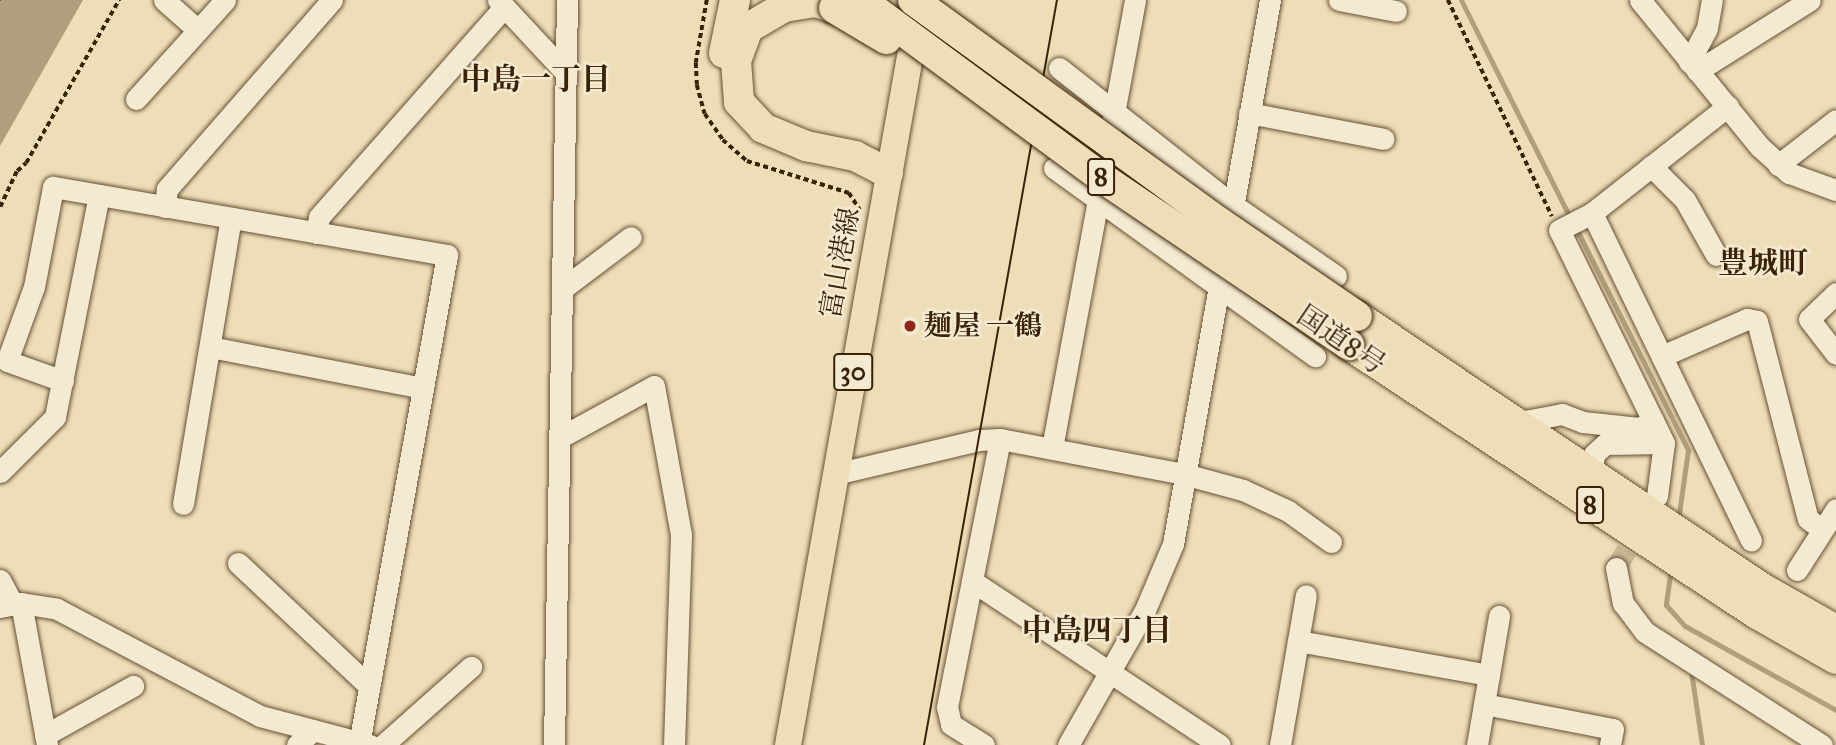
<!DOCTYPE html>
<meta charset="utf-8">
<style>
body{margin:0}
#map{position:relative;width:1836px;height:745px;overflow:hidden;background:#eedeb8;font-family:"IM FELL Great Primer","Noto Serif JP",serif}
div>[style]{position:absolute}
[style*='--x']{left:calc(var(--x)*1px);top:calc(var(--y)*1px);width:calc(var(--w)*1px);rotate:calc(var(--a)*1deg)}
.water>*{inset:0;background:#b09e7c}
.stream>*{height:5px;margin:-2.5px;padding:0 2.5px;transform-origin:2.5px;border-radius:2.5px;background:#b09e7c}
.ferry>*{height:2px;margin-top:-1px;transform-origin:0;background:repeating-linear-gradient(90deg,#634d31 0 9px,transparent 0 16px)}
.minor-tunnel>*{height:21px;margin-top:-10.5px;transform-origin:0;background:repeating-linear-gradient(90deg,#cab895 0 21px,transparent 0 31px)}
.path>*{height:3.5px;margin-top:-1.75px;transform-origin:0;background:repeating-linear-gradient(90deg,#392208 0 5px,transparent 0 8.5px)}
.roads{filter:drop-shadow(0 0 2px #665134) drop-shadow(0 0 2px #665134)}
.minor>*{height:21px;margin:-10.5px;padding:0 10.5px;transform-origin:10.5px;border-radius:10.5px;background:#f4ead1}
.major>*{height:26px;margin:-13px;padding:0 13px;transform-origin:13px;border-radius:13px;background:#eedeb8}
.highway>*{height:30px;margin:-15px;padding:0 15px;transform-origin:15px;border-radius:15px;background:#eedeb8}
.tram>*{height:2px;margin:-1px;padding:0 1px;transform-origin:1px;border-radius:1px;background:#392208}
.bridges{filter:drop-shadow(0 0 2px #392208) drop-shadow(0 0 2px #392208)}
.highway-bridge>*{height:30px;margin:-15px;padding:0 15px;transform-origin:15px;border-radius:15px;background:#eedeb8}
.dots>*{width:19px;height:19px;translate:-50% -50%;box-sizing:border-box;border:4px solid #f4ead1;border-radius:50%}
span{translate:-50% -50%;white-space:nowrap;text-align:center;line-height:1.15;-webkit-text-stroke:5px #f4ead1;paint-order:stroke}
.shield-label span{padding:2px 5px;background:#f4ead1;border:2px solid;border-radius:5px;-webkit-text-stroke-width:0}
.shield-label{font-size:26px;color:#392208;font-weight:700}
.street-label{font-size:28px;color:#392208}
.poi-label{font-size:28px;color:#392208;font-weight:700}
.left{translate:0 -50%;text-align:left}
.neighbourhood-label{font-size:30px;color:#392208;font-weight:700}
</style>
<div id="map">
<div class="water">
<div style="clip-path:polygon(0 0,83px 0,0 146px)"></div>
</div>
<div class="stream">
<div style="--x:1461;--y:0;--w:246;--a:63.4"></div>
<div style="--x:1576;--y:228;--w:249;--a:63.2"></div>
<div style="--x:1688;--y:450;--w:71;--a:98.1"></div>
<div style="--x:1671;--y:568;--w:37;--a:98"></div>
<div style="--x:1666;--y:605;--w:28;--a:48"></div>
<div style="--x:1685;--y:626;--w:173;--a:29.1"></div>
<div style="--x:1691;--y:671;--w:75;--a:81.5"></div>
</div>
<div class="ferry">
<div style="--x:0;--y:1;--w:1;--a:-90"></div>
</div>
<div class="minor-tunnel">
<div style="--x:1616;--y:568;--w:53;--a:-59.6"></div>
</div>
<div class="path">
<div style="--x:707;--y:0;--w:64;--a:99.9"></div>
<div style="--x:696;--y:63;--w:22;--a:87"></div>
<div style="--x:697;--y:85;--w:30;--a:75"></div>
<div style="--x:705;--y:114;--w:32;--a:55"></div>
<div style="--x:723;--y:140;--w:32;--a:41"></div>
<div style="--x:747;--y:161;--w:107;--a:17.4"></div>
<div style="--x:849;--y:193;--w:20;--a:57"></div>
<div style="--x:1448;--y:0;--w:240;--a:64.3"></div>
<div style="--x:0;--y:207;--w:40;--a:-65"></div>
<div style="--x:17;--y:171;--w:12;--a:-42"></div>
<div style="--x:26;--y:163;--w:188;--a:-60.3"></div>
</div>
<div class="roads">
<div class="minor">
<div style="--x:164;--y:0;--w:45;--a:41.4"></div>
<div style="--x:498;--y:0;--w:100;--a:47"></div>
<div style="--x:1339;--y:0;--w:58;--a:10.9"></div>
<div style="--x:1640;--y:0;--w:190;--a:50.8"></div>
<div style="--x:1760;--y:147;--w:39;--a:42"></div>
<div style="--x:1789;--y:173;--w:50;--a:19.9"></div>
<div style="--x:1689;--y:62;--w:38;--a:-62"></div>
<div style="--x:1707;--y:28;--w:28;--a:-80"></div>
<div style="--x:1059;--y:68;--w:221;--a:38.2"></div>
<div style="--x:1233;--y:205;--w:125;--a:34.6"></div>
<div style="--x:1697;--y:71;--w:133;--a:-32.1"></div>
<div style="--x:136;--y:99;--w:133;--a:-48"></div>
<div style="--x:1249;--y:113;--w:137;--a:10.9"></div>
<div style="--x:1778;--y:165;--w:73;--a:-37.8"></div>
<div style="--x:1651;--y:166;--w:48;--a:45"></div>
<div style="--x:1685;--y:200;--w:63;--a:60.6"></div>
<div style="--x:1054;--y:168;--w:322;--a:35.8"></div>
<div style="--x:165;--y:207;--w:18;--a:-84"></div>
<div style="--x:167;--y:189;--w:251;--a:-48.9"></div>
<div style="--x:1592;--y:213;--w:364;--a:64.1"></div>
<div style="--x:316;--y:233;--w:16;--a:-79"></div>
<div style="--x:319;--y:217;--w:280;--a:-48.6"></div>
<div style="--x:562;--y:289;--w:86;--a:-37"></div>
<div style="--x:1836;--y:293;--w:37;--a:136"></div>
<div style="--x:1809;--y:319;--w:44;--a:52.4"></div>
<div style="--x:210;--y:347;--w:217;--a:10.9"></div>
<div style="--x:1662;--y:356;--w:93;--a:-23.5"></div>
<div style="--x:1747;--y:319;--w:10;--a:11"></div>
<div style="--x:1757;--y:321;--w:204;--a:75.6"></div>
<div style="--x:1808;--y:519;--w:17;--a:36"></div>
<div style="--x:63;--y:381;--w:59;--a:-160.3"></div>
<div style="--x:7;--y:361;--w:79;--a:-70"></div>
<div style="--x:34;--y:287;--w:102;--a:-79.2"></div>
<div style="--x:53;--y:187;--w:400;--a:9.8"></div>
<div style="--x:447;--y:255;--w:496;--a:100.2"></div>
<div style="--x:1514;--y:423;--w:49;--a:-10.6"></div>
<div style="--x:1562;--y:414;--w:22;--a:21"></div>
<div style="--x:1583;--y:422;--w:56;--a:6.1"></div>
<div style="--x:1639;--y:428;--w:16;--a:-27"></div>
<div style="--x:559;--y:438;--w:108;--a:-28.7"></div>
<div style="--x:654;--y:386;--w:151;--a:79.7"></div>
<div style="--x:681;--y:535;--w:210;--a:91.9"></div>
<div style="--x:1052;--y:448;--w:456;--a:-79.5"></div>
<div style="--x:0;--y:472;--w:78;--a:-45"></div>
<div style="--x:55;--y:417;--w:226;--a:-78.8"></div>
<div style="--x:835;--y:474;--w:148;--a:-13.3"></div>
<div style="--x:979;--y:440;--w:21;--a:-3"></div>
<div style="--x:1000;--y:439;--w:187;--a:10.8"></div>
<div style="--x:1184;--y:474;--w:61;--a:15.2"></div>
<div style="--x:1243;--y:490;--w:50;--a:25"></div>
<div style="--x:1288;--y:511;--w:53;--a:35.8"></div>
<div style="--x:1591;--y:474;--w:20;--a:-81"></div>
<div style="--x:1594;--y:454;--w:15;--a:-42"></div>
<div style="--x:1605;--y:444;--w:59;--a:-1"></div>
<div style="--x:1657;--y:496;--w:53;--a:-82.5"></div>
<div style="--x:1664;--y:443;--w:237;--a:-116.2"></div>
<div style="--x:1559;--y:230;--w:37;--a:-27"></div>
<div style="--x:1592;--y:213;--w:173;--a:-38.2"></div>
<div style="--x:183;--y:504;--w:290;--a:-80.5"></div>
<div style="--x:238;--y:563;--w:180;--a:43.2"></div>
<div style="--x:1616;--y:568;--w:36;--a:79"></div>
<div style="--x:1623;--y:603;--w:36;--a:53"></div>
<div style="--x:1645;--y:632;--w:210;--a:32.6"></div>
<div style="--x:1797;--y:570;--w:72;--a:-57.4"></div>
<div style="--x:0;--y:580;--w:27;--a:62"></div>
<div style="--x:972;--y:581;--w:297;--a:33.5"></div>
<div style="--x:21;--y:603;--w:144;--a:79.6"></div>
<div style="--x:0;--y:607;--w:21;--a:-11"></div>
<div style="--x:21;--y:603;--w:36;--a:9"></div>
<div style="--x:57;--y:609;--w:229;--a:27.8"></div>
<div style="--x:260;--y:716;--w:114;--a:14.8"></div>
<div style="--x:1298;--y:641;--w:194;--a:10.1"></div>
<div style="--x:1484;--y:704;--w:131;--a:11"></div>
<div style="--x:1613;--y:729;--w:16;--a:101"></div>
<div style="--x:45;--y:735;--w:101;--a:-29.1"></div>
<div style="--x:297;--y:745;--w:22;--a:-43"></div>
<div style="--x:383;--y:745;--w:118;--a:-41.6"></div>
<div style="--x:554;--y:745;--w:745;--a:-89"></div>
<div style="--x:984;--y:745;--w:39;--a:-148"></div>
<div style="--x:951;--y:724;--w:17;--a:-103"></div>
<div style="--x:947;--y:707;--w:273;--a:-78.8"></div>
<div style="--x:1068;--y:745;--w:155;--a:-60.3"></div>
<div style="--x:1145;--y:610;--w:72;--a:-67"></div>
<div style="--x:1173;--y:544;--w:553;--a:-79.89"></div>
<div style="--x:1280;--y:745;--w:152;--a:-80.2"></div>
<div style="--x:1477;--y:745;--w:131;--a:-80.3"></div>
</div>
<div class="major">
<div style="--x:788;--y:745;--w:757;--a:-79.95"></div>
</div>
<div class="highway">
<div style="--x:834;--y:8;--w:20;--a:-162"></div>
<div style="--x:815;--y:2;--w:31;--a:171"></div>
<div style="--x:784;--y:7;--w:42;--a:149.7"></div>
<div style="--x:748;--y:28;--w:35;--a:110"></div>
<div style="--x:736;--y:61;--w:41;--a:85.8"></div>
<div style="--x:739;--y:102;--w:35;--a:47"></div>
<div style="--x:763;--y:128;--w:47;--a:22.7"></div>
<div style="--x:806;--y:146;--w:50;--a:11.5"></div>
<div style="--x:855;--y:156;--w:37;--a:27"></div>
<div style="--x:724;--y:53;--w:54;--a:-78.3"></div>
<div style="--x:1357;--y:316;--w:494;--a:33.9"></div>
<div style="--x:1767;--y:591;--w:79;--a:29.5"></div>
<div style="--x:1349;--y:345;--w:489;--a:33.4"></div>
<div style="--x:1757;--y:614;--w:91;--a:29.7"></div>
</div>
</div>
<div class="tram">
<div style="--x:924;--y:745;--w:757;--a:-79.88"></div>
</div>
<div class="bridges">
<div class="highway-bridge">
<div style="--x:861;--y:0;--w:298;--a:36.4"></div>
<div style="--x:1101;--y:177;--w:300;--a:34.1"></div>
<div style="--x:913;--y:0;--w:378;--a:36"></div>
<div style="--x:1219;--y:222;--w:167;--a:34.3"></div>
<div style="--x:834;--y:8;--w:61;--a:30.8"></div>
</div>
</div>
<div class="dots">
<div style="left:910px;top:326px;background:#8f2418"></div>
</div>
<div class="shield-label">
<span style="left:1101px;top:177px">8</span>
<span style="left:853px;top:372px">30</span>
<span style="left:1590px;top:505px">8</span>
</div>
<div class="street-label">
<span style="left:840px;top:263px;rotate:-80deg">富山港線</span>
<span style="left:1341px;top:340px;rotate:34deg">国道8号</span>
</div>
<div class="poi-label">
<span class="left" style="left:924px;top:326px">麺屋 一鶴</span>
</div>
<div class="neighbourhood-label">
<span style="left:536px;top:79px">中島一丁目</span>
<span style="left:1763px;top:263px">豊城町</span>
<span style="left:1097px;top:630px">中島四丁目</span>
</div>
</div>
